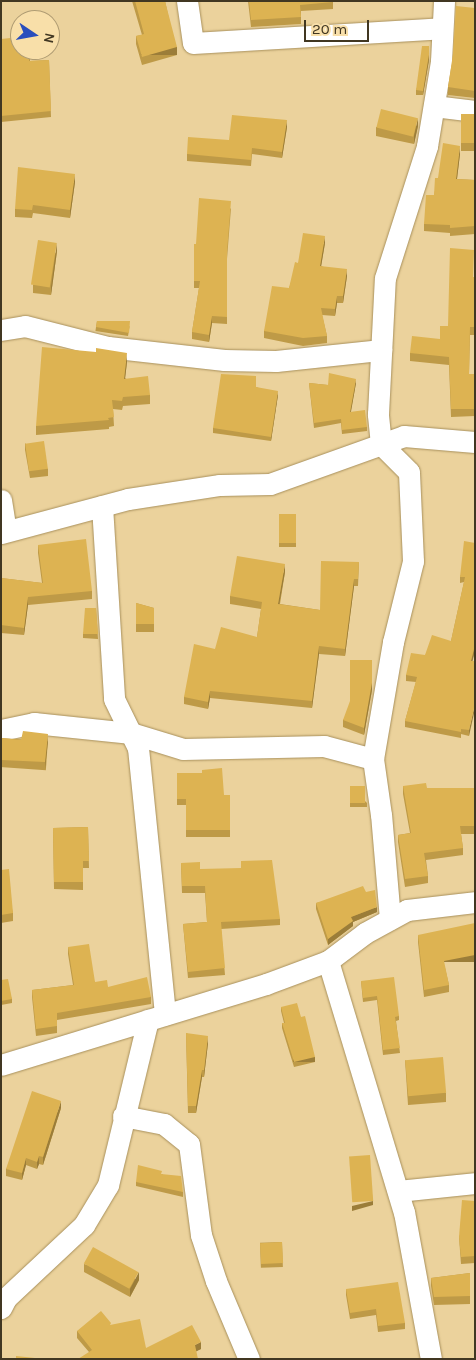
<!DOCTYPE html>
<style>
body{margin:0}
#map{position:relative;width:476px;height:1360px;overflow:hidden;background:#ebd29c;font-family:Karla,sans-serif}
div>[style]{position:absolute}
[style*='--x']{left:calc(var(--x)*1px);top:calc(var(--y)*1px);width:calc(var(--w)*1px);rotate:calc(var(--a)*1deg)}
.roads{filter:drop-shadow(0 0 1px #a8905c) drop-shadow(0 0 1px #a8905c)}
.minor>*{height:21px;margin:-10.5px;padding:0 10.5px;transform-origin:10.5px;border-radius:10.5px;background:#fff}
.wall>*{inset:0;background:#be9a47;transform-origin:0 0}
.shaded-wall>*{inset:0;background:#9b7d39;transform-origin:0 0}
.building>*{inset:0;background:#ddb352;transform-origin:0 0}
span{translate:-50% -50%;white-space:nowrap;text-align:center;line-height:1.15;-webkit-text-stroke:5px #f8dfa9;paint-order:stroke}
.frame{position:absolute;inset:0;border:2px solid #413722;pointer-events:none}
.north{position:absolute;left:10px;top:10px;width:50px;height:50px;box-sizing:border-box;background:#f8dfa9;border:1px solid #af9c73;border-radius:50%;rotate:102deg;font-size:14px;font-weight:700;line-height:20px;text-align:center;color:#413722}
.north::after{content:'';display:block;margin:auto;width:18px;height:22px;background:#294ebd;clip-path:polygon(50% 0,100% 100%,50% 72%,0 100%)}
.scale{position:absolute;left:304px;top:20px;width:65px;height:22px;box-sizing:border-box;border:2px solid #413722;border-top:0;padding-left:6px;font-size:15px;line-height:18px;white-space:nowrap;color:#413722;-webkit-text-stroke:4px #f8dfa9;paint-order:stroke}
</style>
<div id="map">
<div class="roads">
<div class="minor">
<div style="--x:187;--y:1;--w:42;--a:81.9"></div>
<div style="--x:193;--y:43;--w:249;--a:-3.4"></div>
<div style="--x:434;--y:106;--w:41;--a:7"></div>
<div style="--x:1;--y:330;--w:24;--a:-9"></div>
<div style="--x:25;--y:326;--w:86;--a:14.2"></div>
<div style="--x:108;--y:347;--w:117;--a:6.4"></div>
<div style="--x:224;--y:360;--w:52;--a:1.1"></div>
<div style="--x:276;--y:361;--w:106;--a:-6"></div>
<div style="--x:1;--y:500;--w:31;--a:81"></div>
<div style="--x:102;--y:506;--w:193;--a:86.4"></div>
<div style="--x:114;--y:699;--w:55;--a:63.9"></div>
<div style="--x:138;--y:748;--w:268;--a:84.2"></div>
<div style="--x:1;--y:533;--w:131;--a:-15"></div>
<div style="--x:128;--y:499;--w:93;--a:-8.7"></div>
<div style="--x:220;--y:485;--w:50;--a:-1.1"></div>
<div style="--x:270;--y:484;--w:142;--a:-19.7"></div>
<div style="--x:404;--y:436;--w:71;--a:4.8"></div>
<div style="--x:1;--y:730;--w:34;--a:-12"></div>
<div style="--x:34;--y:723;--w:98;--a:5.9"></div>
<div style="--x:131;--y:733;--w:54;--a:17.1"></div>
<div style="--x:183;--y:749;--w:141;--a:-1.2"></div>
<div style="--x:324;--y:746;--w:51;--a:14.9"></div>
<div style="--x:390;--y:919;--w:104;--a:-94.9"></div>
<div style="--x:381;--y:815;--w:57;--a:-98.1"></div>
<div style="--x:373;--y:759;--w:119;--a:-80.3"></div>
<div style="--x:393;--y:642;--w:83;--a:-76.1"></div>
<div style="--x:413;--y:561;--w:89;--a:-92.6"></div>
<div style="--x:409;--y:472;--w:40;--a:-135"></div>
<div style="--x:381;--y:444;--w:30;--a:-96"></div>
<div style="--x:378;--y:414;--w:136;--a:-87.1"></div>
<div style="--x:385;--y:278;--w:139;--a:-72.3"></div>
<div style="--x:427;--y:146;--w:86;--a:-80.6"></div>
<div style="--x:441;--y:61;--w:60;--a:-87.1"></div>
<div style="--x:328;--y:961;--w:262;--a:73.2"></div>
<div style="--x:404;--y:1212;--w:149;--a:79.6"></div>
<div style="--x:1;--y:1065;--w:277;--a:-17"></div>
<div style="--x:266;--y:984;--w:66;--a:-20.4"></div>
<div style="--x:328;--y:961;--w:46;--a:-37.1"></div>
<div style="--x:365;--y:933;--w:48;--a:-28.7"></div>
<div style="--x:407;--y:910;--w:68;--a:-6.7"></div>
<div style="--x:123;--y:1116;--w:42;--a:11"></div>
<div style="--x:164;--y:1124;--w:32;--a:39"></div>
<div style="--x:189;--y:1144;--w:92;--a:82.5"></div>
<div style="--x:201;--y:1235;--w:48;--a:71.9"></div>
<div style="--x:216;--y:1281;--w:85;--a:67.1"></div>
<div style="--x:398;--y:1191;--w:77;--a:-5.9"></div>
<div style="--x:1;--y:1308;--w:11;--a:-63"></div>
<div style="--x:6;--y:1298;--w:107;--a:-43.1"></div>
<div style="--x:84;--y:1225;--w:47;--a:-59"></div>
<div style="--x:108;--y:1185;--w:170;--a:-76.4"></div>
</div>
</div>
<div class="wall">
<div style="clip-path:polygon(132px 1px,165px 1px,177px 55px,142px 65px,136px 44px,136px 36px,142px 35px)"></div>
<div style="clip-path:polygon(248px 1px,333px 1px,333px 9px,301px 11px,301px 24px,251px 27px)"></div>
<div style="clip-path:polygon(475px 8px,475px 98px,448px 95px,448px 87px)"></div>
<div style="clip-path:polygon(1px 39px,20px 50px,30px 50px,30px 61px,49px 60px,51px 117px,1px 122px)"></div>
<div style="clip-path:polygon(429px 60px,423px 95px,416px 95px,416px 90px)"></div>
<div style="left:461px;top:114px;width:14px;height:37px"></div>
<div style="clip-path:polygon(418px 126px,414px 144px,376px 136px,376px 127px)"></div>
<div style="clip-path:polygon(287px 127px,282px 158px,252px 154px,251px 166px,187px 161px,187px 154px,229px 140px)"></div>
<div style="clip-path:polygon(460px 154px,457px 179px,475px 180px,475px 234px,450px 236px,450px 233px,424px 231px,424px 224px,434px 195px,438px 178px)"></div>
<div style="clip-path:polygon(75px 182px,70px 218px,33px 213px,32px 218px,15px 217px,15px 209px)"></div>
<div style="clip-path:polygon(231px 208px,227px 259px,227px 324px,212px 323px,209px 342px,192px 339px,192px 332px,199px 288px,194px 288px,194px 244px,196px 244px)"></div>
<div style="clip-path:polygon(325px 243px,321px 266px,347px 276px,343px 303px,337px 303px,335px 316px,322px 315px,327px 336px,327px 343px,303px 346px,264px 338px,264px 331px,289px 288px,298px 263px)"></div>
<div style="clip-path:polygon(57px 251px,51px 295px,33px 293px,33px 285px)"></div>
<div style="clip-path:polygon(473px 277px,475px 277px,475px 335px,470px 335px,469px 374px,475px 374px,475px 416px,451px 417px,449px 365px,410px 361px,410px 353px,440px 339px,448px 326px)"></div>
<div style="left:97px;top:321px;width:33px;height:10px;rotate:9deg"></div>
<div style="clip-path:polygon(127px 362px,125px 378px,150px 395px,150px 404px,123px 406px,122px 410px,113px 409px,114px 426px,109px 427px,109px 429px,36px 435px,36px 426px)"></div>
<div style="clip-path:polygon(309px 383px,328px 385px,356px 383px,351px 412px,367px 427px,367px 431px,342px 434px,341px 423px,314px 428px)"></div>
<div style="clip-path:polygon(256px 387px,278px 395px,271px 441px,213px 433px,213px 428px)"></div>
<div style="clip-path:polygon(25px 443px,48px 469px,48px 476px,30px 478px,25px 450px)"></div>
<div style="left:279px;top:514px;width:17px;height:33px"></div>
<div style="clip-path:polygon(475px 543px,475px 651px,472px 661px,469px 736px,461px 734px,461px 738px,405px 727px,405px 721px,416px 682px,406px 681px,406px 675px,425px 655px,451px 641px,464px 582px,460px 583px,460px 577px)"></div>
<div style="clip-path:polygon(38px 545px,92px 591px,92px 599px,28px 605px,24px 635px,1px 633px,1px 578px,42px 583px,38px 553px)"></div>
<div style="clip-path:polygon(359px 562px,358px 586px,354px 586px,345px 656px,319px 654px,312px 708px,210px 698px,208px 709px,184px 704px,184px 697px,215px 649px,257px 637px,261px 609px,230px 604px,230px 596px,285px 572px,280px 604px,320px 610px)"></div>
<div style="clip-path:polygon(136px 603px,154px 608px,154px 632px,136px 632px)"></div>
<div style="clip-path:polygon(96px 608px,98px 639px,83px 638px,83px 634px)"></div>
<div style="clip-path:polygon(372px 690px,364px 735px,343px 727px,343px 720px)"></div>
<div style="left:1px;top:738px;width:47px;height:29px;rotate:4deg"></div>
<div style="clip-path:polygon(177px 773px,224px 795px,230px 795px,230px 837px,186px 837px,186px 805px,177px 805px)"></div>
<div style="clip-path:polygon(350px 786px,367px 803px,367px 807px,350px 807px)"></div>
<div style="clip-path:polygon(403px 786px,427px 788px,475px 788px,475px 834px,461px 834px,463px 848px,463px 855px,426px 860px,428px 876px,428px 883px,405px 887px,398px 842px,398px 835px,410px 833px,403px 794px)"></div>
<div style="clip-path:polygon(88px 827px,89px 868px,83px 868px,83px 890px,54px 889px,53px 828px)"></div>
<div style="clip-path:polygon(181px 863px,200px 869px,280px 919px,280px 925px,221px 929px,225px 975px,188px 978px,183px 924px,207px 922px,205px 893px,182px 893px)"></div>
<div style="clip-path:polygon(1px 870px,13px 913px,13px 921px,1px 923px)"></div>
<div style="clip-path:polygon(366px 892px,377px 912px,353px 922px,353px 926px,328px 945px,316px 909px,316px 903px)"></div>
<div style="clip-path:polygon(418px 935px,445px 968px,449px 985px,449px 992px,424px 997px,418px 942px)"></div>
<div style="clip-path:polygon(68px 947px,95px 982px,108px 987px,151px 997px,151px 1004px,57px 1020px,57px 1033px,36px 1036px,32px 997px,32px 990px,73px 985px,68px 954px)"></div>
<div style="clip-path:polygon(1px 980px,12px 999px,12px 1003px,1px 1005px)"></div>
<div style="clip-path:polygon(361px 981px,399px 1016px,399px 1020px,396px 1021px,400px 1053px,383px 1055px,377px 1000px,363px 1002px)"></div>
<div style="clip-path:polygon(281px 1007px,301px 1017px,315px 1062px,294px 1067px,282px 1028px,282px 1023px,284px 1023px,281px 1011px)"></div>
<div style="clip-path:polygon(186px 1033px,208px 1043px,204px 1077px,202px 1077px,196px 1113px,188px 1113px)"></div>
<div style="clip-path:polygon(405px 1060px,446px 1093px,446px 1102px,408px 1105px)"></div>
<div style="clip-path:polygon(61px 1108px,43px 1165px,39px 1164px,37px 1169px,26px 1165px,22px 1180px,6px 1176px,6px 1169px)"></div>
<div style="clip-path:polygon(162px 1174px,183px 1192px,183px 1197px,136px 1186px,136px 1182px)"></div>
<div style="clip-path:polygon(475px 1201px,475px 1263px,461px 1264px,459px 1237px)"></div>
<div style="left:282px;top:1242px;width:25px;height:22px;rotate:88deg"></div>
<div style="clip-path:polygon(84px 1264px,139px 1280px,130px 1297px,84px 1272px)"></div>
<div style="clip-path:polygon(470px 1273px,470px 1304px,434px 1305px,431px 1286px,431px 1278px)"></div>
<div style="clip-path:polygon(346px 1289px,405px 1323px,405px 1329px,378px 1332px,376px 1315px,350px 1319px,346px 1295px)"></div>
<div style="clip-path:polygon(111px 1325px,146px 1348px,201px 1349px,196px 1351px,89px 1352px,77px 1338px,77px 1331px)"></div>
</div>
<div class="shaded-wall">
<div style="clip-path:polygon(429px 46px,429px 60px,423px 95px,423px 91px)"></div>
<div style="left:177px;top:47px;width:8px;height:36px;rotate:90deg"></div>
<div style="clip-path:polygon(418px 118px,418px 126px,414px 144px,414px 136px)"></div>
<div style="clip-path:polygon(287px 120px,287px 127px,282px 158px,282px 152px)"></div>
<div style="clip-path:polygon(460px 146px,460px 154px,456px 187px,456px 179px)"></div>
<div style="clip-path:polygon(75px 174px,75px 182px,70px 218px,70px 210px)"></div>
<div style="clip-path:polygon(325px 236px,325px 243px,320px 273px,320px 266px)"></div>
<div style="clip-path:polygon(57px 243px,57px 251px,51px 295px,51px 287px)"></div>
<div style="clip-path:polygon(347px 269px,347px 276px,343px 303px,343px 296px)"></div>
<div style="clip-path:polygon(337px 296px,337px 303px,335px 316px,335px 309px)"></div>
<div style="clip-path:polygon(212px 316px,212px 323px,209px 342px,209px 335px)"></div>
<div style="clip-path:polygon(127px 353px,127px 362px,124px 388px,124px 379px)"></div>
<div style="clip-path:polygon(356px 379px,356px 383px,350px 416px,350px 412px)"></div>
<div style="clip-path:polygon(278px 391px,278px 395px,271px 441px,271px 437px)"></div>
<div style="clip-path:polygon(285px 564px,285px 572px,278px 611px,278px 604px)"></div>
<div style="clip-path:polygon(354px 579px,354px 586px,345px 656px,345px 649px)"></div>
<div style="clip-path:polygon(28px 597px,28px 605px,24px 635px,24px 628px)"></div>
<div style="clip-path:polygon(475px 645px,475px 651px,471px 667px,471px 661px)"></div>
<div style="clip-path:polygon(319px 646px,319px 654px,312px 708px,312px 701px)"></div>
<div style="clip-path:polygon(372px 660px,372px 690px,364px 735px,364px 728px)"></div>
<div style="clip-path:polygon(210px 691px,210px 698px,208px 709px,208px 702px)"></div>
<div style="clip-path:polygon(475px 704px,475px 709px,469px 736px,469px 730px)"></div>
<div style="clip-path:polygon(48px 734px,48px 741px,45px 769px,45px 762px)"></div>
<div style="clip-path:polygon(377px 907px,377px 912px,353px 922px,353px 926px,328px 945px,328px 939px,351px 917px)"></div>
<div style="left:475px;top:955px;width:7px;height:32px;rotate:90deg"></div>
<div style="clip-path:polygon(208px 1036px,208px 1043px,204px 1077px,204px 1070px)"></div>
<div style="left:315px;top:1057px;width:5px;height:22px;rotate:90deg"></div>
<div style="clip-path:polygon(202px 1070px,202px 1077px,196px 1113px,196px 1106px)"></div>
<div style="clip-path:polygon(61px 1101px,61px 1108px,43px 1165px,43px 1157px)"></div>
<div style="clip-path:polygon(39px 1156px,39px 1164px,37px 1169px,37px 1162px)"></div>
<div style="clip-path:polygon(26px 1158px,26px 1165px,22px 1180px,22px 1173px)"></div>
<div style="clip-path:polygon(373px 1201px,373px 1205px,352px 1211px,352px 1206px)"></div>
<div style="clip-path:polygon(139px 1272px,139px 1280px,130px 1297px,130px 1289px)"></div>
<div style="clip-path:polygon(201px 1342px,201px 1349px,195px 1352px,195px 1345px)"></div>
</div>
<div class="building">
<div style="clip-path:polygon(135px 1px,165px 1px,177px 47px,142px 57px,136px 36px,144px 34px)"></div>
<div style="clip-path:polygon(249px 1px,333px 1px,333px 2px,300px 5px,301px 17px,251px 20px)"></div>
<div style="clip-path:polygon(456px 6px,475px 8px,475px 91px,448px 87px,453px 54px)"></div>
<div style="clip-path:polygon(20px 37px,20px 50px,30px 50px,29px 61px,49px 60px,51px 111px,1px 116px,1px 39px)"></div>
<div style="clip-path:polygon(422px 46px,429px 46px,429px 55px,423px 91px,416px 90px)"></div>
<div style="left:381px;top:109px;width:38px;height:19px;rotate:14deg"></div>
<div style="left:461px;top:114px;width:14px;height:29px"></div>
<div style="clip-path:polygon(232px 115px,287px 120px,282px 152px,252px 148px,251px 160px,187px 154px,188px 137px,229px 140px)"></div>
<div style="clip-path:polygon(443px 143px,460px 146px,456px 179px,475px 180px,475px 226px,450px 228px,450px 225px,424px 224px,426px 195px,434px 195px,435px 178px,438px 178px)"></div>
<div style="clip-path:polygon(18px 167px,75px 174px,70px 210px,33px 205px,32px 210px,15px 209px)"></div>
<div style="clip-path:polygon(199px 198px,231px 201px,227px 252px,227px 317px,212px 316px,209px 335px,192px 332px,200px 281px,194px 281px,194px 244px,196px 244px)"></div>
<div style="clip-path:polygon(303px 233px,325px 236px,320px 266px,347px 269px,343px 296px,337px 296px,335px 309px,321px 308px,327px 336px,303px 338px,264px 331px,272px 286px,289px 288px,295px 262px,298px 263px)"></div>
<div style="left:38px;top:240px;width:19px;height:45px;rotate:9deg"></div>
<div style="clip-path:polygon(450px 248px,474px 250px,473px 277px,475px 277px,475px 327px,470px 327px,469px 374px,475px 374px,475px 409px,451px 409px,449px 357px,410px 353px,412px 336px,440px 339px,440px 326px,448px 326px)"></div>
<div style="clip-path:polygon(97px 321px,130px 321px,129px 333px,96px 327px)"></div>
<div style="clip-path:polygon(42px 347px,96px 352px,96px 348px,127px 353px,124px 379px,148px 376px,150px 395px,123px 397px,122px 401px,112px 400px,114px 417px,108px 418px,109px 420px,36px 426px)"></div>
<div style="clip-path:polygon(329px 373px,356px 379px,350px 412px,365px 410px,367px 427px,342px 430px,341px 419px,314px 423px,309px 383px,328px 385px)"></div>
<div style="clip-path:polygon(221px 374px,256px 376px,256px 387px,278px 391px,271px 437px,213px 428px)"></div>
<div style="left:44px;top:441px;width:28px;height:19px;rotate:82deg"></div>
<div style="left:279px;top:514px;width:17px;height:29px"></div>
<div style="clip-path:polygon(86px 539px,92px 591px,28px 597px,24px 628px,1px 625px,1px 578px,43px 583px,38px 545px)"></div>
<div style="clip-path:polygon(464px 541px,475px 543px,475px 645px,471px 661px,475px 661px,475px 704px,469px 730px,461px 729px,461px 732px,405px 721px,417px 677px,406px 675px,411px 653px,425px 655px,432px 635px,451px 641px,465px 577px,460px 577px)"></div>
<div style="clip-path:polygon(237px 556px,285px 564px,278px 604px,320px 610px,321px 561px,359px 562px,358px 579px,354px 579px,345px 649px,319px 646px,312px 701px,210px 691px,208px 702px,184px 697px,194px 644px,215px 649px,221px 627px,257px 637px,262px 602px,230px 596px)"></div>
<div style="clip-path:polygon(136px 603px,154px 608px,154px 624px,136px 624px)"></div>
<div style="clip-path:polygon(85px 608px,96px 608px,98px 634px,83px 634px)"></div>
<div style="clip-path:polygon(350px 660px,372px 660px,372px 683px,364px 728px,343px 720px,350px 701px)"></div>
<div style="clip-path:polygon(23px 731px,48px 734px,45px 762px,1px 760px,1px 738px,21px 740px)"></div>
<div style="clip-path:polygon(222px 768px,224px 795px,230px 795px,230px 830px,186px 830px,186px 799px,177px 799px,177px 773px,202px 773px,202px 770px)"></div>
<div style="clip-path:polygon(426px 783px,427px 788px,475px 788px,475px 826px,460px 826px,463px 848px,424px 853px,428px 876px,405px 879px,398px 835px,411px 833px,403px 786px)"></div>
<div style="left:350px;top:786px;width:15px;height:17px"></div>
<div style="clip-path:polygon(88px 827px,89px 861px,83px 861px,83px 882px,54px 882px,53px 828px)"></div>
<div style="clip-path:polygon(272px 860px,280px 919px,221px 922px,225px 968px,188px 972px,183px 924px,207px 922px,205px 886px,182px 886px,181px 863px,200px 862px,200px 869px,241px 868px,241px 861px)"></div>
<div style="clip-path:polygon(9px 869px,13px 913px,1px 915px,1px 870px)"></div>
<div style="clip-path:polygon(363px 886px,366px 892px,375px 890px,377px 907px,351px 917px,353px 921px,328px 939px,316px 903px)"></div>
<div style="clip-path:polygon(475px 923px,475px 955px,444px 961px,449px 985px,424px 990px,418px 935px)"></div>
<div style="clip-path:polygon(89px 944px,95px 982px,107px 980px,108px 987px,147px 977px,151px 997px,57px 1013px,57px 1026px,36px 1029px,32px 990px,74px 985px,68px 947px)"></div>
<div style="clip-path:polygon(394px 977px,399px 1016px,395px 1017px,400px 1048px,383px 1050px,377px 996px,363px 998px,361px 981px)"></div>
<div style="clip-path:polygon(8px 979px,12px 999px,1px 1001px,1px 980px)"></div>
<div style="clip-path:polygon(297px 1003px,301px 1017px,305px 1016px,315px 1057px,294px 1062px,282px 1023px,285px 1023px,281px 1007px)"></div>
<div style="clip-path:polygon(186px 1033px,208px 1036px,204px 1070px,202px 1070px,196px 1106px,188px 1106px)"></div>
<div style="left:443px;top:1057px;width:36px;height:38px;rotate:85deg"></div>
<div style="clip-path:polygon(32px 1091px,61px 1101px,43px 1157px,39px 1156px,37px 1162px,26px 1158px,22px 1173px,6px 1169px)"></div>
<div style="left:370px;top:1155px;width:46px;height:21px;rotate:86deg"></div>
<div style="clip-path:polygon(138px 1165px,162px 1171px,161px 1174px,181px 1176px,183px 1192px,136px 1182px)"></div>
<div style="clip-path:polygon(462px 1200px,475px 1201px,475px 1256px,461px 1257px,459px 1237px)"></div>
<div style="left:282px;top:1242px;width:21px;height:22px;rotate:87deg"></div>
<div style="left:93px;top:1247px;width:52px;height:19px;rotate:29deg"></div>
<div style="clip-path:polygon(470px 1273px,470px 1296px,434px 1297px,431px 1278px)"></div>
<div style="clip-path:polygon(398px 1282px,405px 1323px,378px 1326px,376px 1309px,350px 1313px,346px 1289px)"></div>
<div style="clip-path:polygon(101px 1311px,111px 1323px,110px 1325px,140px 1319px,146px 1348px,192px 1325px,201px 1342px,195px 1345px,198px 1359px,78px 1359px,92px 1350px,77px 1331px)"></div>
<div style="clip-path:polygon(16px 1356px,35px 1358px,35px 1359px,16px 1359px)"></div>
</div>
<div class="frame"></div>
<div class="north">N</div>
<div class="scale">20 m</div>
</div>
